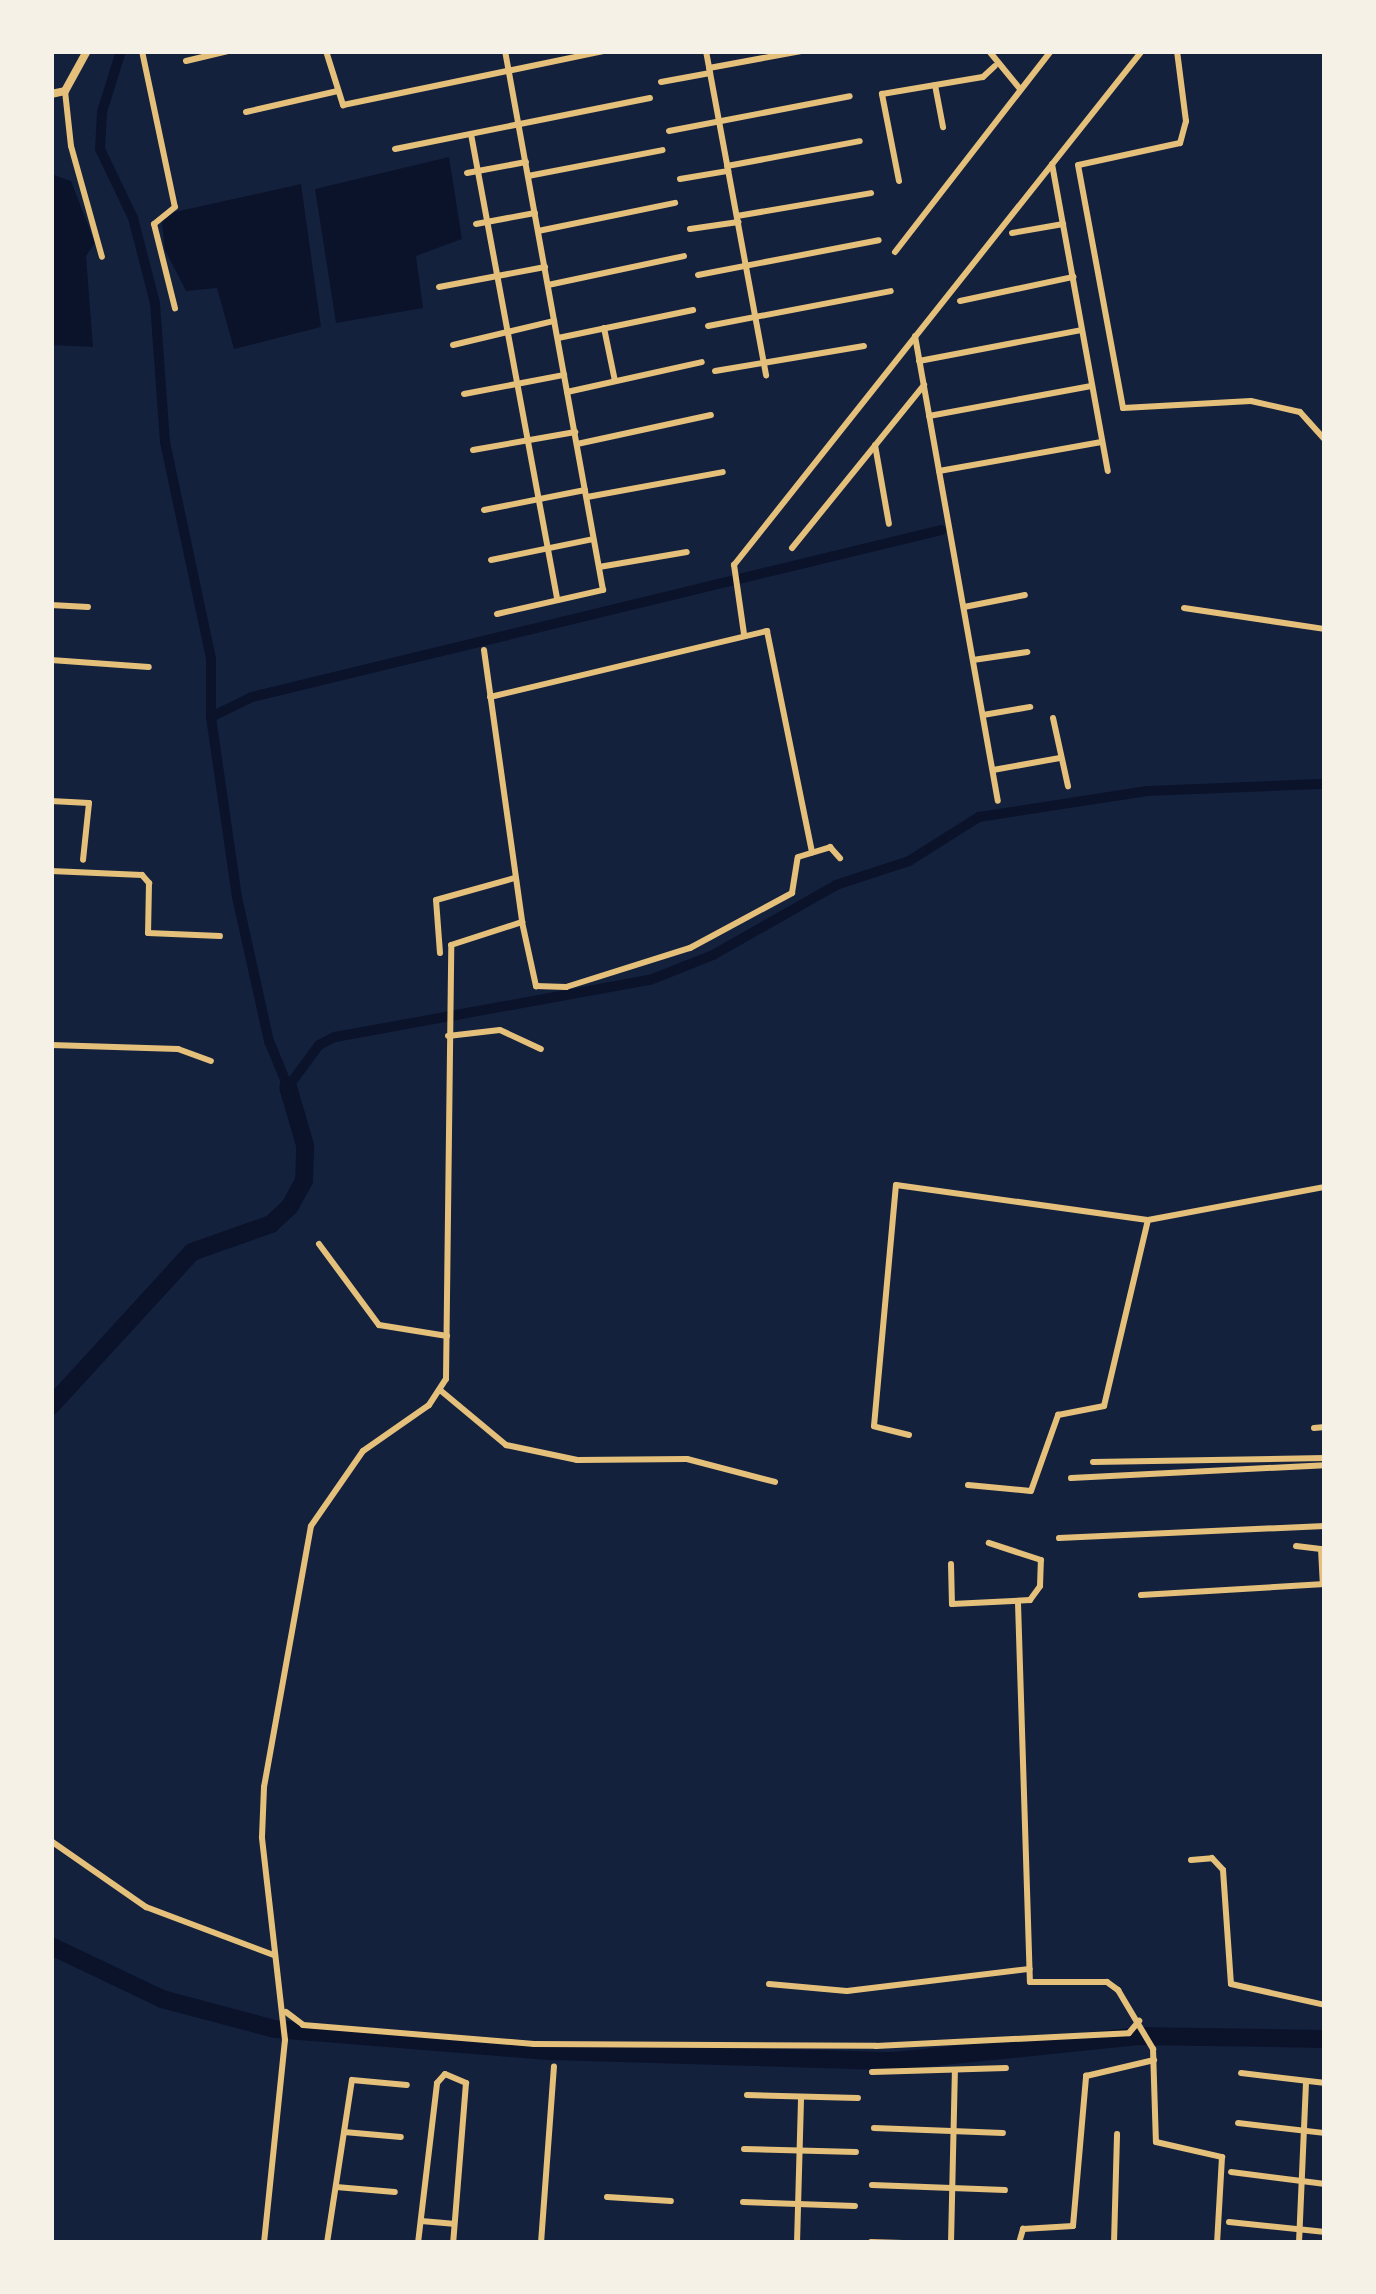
<!DOCTYPE html>
<style>
body{margin:0}
#map{position:relative;width:1376px;height:2294px;overflow:hidden;background:#14213d;font-family:Mulish,sans-serif}
div>[style]{position:absolute}
[style*='--x']{left:calc(var(--x)*1px);top:calc(var(--y)*1px);width:calc(var(--w)*1px);rotate:calc(var(--a)*1deg)}
.water>*{inset:0;background:#0b132b}
.canal>*{height:10px;margin:-5px;padding:0 5px;transform-origin:5px;border-radius:5px;background:#0b132b}
.river>*{height:18px;margin:-9px;padding:0 9px;transform-origin:9px;border-radius:9px;background:#0b132b}
.minor>*{height:6px;margin:-3px;padding:0 3px;transform-origin:3px;border-radius:3px;background:#e5c07b}
.tertiary>*{height:8px;margin:-4px;padding:0 4px;transform-origin:4px;border-radius:4px;background:#e5c07b}
span{translate:-50% -50%;white-space:nowrap;text-align:center;line-height:1.15;-webkit-text-stroke:12px #f6f1e7;paint-order:stroke}
.frame{position:absolute;inset:0;border:54px solid #f6f1e7;pointer-events:none}
</style>
<div id="map">
<div class="water">
<div style="clip-path:polygon(449px 157px,462px 239px,416px 256px,423px 308px,336px 323px,315px 189px)"></div>
<div style="clip-path:polygon(51px 174px,71px 181px,95px 243px,86px 256px,93px 347px,51px 345px)"></div>
<div style="clip-path:polygon(301px 184px,321px 327px,234px 349px,217px 288px,186px 291px,165px 250px,161px 215px)"></div>
</div>
<div class="canal">
<div style="--x:121;--y:51;--w:64;--a:107.3"></div>
<div style="--x:102;--y:112;--w:37;--a:93"></div>
<div style="--x:100;--y:149;--w:76;--a:64.4"></div>
<div style="--x:133;--y:218;--w:88;--a:75.5"></div>
<div style="--x:155;--y:303;--w:139;--a:85.9"></div>
<div style="--x:165;--y:442;--w:221;--a:78"></div>
<div style="--x:211;--y:658;--w:59;--a:90"></div>
<div style="--x:211;--y:717;--w:182;--a:81.8"></div>
<div style="--x:237;--y:897;--w:148;--a:77.5"></div>
<div style="--x:269;--y:1041;--w:50;--a:67.6"></div>
<div style="--x:211;--y:717;--w:46;--a:-26"></div>
<div style="--x:252;--y:697;--w:709;--a:-13.62"></div>
<div style="--x:288;--y:1087;--w:52;--a:-53.6"></div>
<div style="--x:319;--y:1045;--w:18;--a:-27"></div>
<div style="--x:335;--y:1037;--w:320;--a:-10.3"></div>
<div style="--x:650;--y:980;--w:68;--a:-21.6"></div>
<div style="--x:713;--y:955;--w:142;--a:-29.6"></div>
<div style="--x:836;--y:885;--w:77;--a:-18.2"></div>
<div style="--x:909;--y:861;--w:83;--a:-32.2"></div>
<div style="--x:979;--y:817;--w:170;--a:-8.8"></div>
<div style="--x:1147;--y:791;--w:178;--a:-2.3"></div>
</div>
<div class="river">
<div style="--x:51;--y:1406;--w:209;--a:-47.5"></div>
<div style="--x:192;--y:1252;--w:84;--a:-19.5"></div>
<div style="--x:271;--y:1224;--w:26;--a:-43"></div>
<div style="--x:290;--y:1206;--w:29;--a:-61"></div>
<div style="--x:304;--y:1181;--w:36;--a:-88"></div>
<div style="--x:305;--y:1145;--w:60;--a:-106.3"></div>
<div style="--x:51;--y:1946;--w:123;--a:25.5"></div>
<div style="--x:162;--y:1999;--w:117;--a:14.9"></div>
<div style="--x:275;--y:2029;--w:277;--a:4.6"></div>
<div style="--x:551;--y:2051;--w:343;--a:1.7"></div>
<div style="--x:894;--y:2061;--w:246;--a:-5.8"></div>
<div style="--x:1139;--y:2036;--w:186;--a:0.9"></div>
</div>
<div class="minor">
<div style="--x:142;--y:51;--w:159;--a:78.1"></div>
<div style="--x:175;--y:207;--w:27;--a:141"></div>
<div style="--x:154;--y:224;--w:87;--a:76"></div>
<div style="--x:326;--y:51;--w:57;--a:72.5"></div>
<div style="--x:343;--y:105;--w:267;--a:-11.7"></div>
<div style="--x:706;--y:51;--w:330;--a:79.5"></div>
<div style="--x:989;--y:51;--w:49;--a:50.8"></div>
<div style="--x:1177;--y:51;--w:71;--a:82.7"></div>
<div style="--x:1186;--y:121;--w:23;--a:105"></div>
<div style="--x:1180;--y:143;--w:104;--a:167.8"></div>
<div style="--x:1078;--y:165;--w:247;--a:79.5"></div>
<div style="--x:1123;--y:408;--w:128;--a:-3.1"></div>
<div style="--x:1251;--y:401;--w:50;--a:12.7"></div>
<div style="--x:1300;--y:412;--w:38;--a:48"></div>
<div style="--x:186;--y:61;--w:43;--a:-13.4"></div>
<div style="--x:709;--y:68;--w:95;--a:-10.4"></div>
<div style="--x:661;--y:82;--w:50;--a:-10.4"></div>
<div style="--x:935;--y:85;--w:43;--a:79.2"></div>
<div style="--x:65;--y:91;--w:55;--a:83.8"></div>
<div style="--x:71;--y:146;--w:115;--a:74.4"></div>
<div style="--x:246;--y:112;--w:94;--a:-12.9"></div>
<div style="--x:669;--y:131;--w:184;--a:-10.9"></div>
<div style="--x:471;--y:134;--w:474;--a:79.5"></div>
<div style="--x:395;--y:149;--w:260;--a:-11.3"></div>
<div style="--x:1052;--y:164;--w:312;--a:79.7"></div>
<div style="--x:727;--y:166;--w:135;--a:-10.6"></div>
<div style="--x:467;--y:173;--w:60;--a:-10.6"></div>
<div style="--x:528;--y:176;--w:137;--a:-10.9"></div>
<div style="--x:680;--y:179;--w:49;--a:-9.5"></div>
<div style="--x:899;--y:181;--w:89;--a:-101.1"></div>
<div style="--x:882;--y:94;--w:102;--a:-9.6"></div>
<div style="--x:983;--y:77;--w:16;--a:-43"></div>
<div style="--x:737;--y:216;--w:136;--a:-9.7"></div>
<div style="--x:476;--y:224;--w:60;--a:-10.6"></div>
<div style="--x:690;--y:229;--w:49;--a:-8.3"></div>
<div style="--x:538;--y:231;--w:140;--a:-11.6"></div>
<div style="--x:1012;--y:233;--w:52;--a:-10"></div>
<div style="--x:895;--y:252;--w:254;--a:-52.2"></div>
<div style="--x:698;--y:275;--w:184;--a:-10.9"></div>
<div style="--x:548;--y:285;--w:139;--a:-12"></div>
<div style="--x:439;--y:287;--w:108;--a:-10.7"></div>
<div style="--x:960;--y:301;--w:116;--a:-12"></div>
<div style="--x:708;--y:326;--w:186;--a:-10.8"></div>
<div style="--x:604;--y:328;--w:54;--a:78.3"></div>
<div style="--x:915;--y:336;--w:472;--a:79.9"></div>
<div style="--x:558;--y:338;--w:138;--a:-11.7"></div>
<div style="--x:453;--y:345;--w:104;--a:-13.4"></div>
<div style="--x:919;--y:361;--w:165;--a:-10.8"></div>
<div style="--x:715;--y:371;--w:151;--a:-9.5"></div>
<div style="--x:567;--y:392;--w:138;--a:-12.5"></div>
<div style="--x:464;--y:394;--w:102;--a:-10.8"></div>
<div style="--x:929;--y:416;--w:165;--a:-10.5"></div>
<div style="--x:577;--y:444;--w:137;--a:-12.2"></div>
<div style="--x:875;--y:445;--w:80;--a:80"></div>
<div style="--x:473;--y:450;--w:104;--a:-10"></div>
<div style="--x:939;--y:471;--w:165;--a:-10.1"></div>
<div style="--x:587;--y:497;--w:138;--a:-10.4"></div>
<div style="--x:484;--y:510;--w:103;--a:-11.2"></div>
<div style="--x:792;--y:548;--w:210;--a:-51"></div>
<div style="--x:491;--y:560;--w:104;--a:-11.6"></div>
<div style="--x:599;--y:567;--w:89;--a:-9.7"></div>
<div style="--x:51;--y:605;--w:37;--a:3"></div>
<div style="--x:964;--y:607;--w:62;--a:-11.1"></div>
<div style="--x:1184;--y:608;--w:143;--a:8.5"></div>
<div style="--x:497;--y:614;--w:109;--a:-12.8"></div>
<div style="--x:603;--y:590;--w:548;--a:-100.3"></div>
<div style="--x:744;--y:634;--w:70;--a:-98.2"></div>
<div style="--x:734;--y:565;--w:656;--a:-51.56"></div>
<div style="--x:484;--y:650;--w:275;--a:82"></div>
<div style="--x:51;--y:660;--w:98;--a:4.1"></div>
<div style="--x:973;--y:660;--w:55;--a:-8.4"></div>
<div style="--x:490;--y:697;--w:285;--a:-13.4"></div>
<div style="--x:767;--y:631;--w:226;--a:78.5"></div>
<div style="--x:983;--y:715;--w:48;--a:-9.7"></div>
<div style="--x:1053;--y:718;--w:70;--a:77.6"></div>
<div style="--x:993;--y:770;--w:68;--a:-10.2"></div>
<div style="--x:51;--y:801;--w:38;--a:3"></div>
<div style="--x:89;--y:803;--w:57;--a:96"></div>
<div style="--x:51;--y:871;--w:91;--a:2.5"></div>
<div style="--x:142;--y:875;--w:11;--a:49"></div>
<div style="--x:149;--y:883;--w:50;--a:91.1"></div>
<div style="--x:148;--y:933;--w:72;--a:2.4"></div>
<div style="--x:440;--y:953;--w:53;--a:-94.3"></div>
<div style="--x:436;--y:900;--w:82;--a:-15.6"></div>
<div style="--x:448;--y:1036;--w:52;--a:-6.6"></div>
<div style="--x:500;--y:1030;--w:45;--a:24.9"></div>
<div style="--x:51;--y:1045;--w:127;--a:1.8"></div>
<div style="--x:178;--y:1049;--w:35;--a:20"></div>
<div style="--x:319;--y:1244;--w:101;--a:53.5"></div>
<div style="--x:379;--y:1325;--w:69;--a:9.2"></div>
<div style="--x:440;--y:1390;--w:86;--a:39.8"></div>
<div style="--x:506;--y:1445;--w:73;--a:11.9"></div>
<div style="--x:577;--y:1460;--w:110;--a:-0.5"></div>
<div style="--x:687;--y:1459;--w:91;--a:14.6"></div>
<div style="--x:1314;--y:1428;--w:11;--a:-5"></div>
<div style="--x:909;--y:1435;--w:36;--a:-166"></div>
<div style="--x:874;--y:1426;--w:242;--a:-84.8"></div>
<div style="--x:896;--y:1185;--w:254;--a:7.9"></div>
<div style="--x:1093;--y:1462;--w:232;--a:-1"></div>
<div style="--x:1071;--y:1478;--w:254;--a:-2.9"></div>
<div style="--x:968;--y:1485;--w:63;--a:5.4"></div>
<div style="--x:1031;--y:1491;--w:81;--a:-70.4"></div>
<div style="--x:1058;--y:1415;--w:47;--a:-11.1"></div>
<div style="--x:1104;--y:1406;--w:191;--a:-76.7"></div>
<div style="--x:1148;--y:1220;--w:180;--a:-10.6"></div>
<div style="--x:1059;--y:1538;--w:266;--a:-2.6"></div>
<div style="--x:1296;--y:1546;--w:25;--a:7"></div>
<div style="--x:1321;--y:1549;--w:35;--a:87"></div>
<div style="--x:951;--y:1564;--w:40;--a:88.6"></div>
<div style="--x:952;--y:1604;--w:78;--a:-2.9"></div>
<div style="--x:1030;--y:1600;--w:17;--a:-54"></div>
<div style="--x:1040;--y:1586;--w:26;--a:-88"></div>
<div style="--x:1041;--y:1560;--w:55;--a:-161.9"></div>
<div style="--x:1141;--y:1595;--w:184;--a:-3.4"></div>
<div style="--x:1018;--y:1603;--w:379;--a:88.2"></div>
<div style="--x:1030;--y:1982;--w:77;--a:0"></div>
<div style="--x:1107;--y:1982;--w:14;--a:36"></div>
<div style="--x:1118;--y:1990;--w:69;--a:59.3"></div>
<div style="--x:1153;--y:2049;--w:93;--a:88.2"></div>
<div style="--x:1156;--y:2142;--w:68;--a:12.8"></div>
<div style="--x:1222;--y:2157;--w:86;--a:93.3"></div>
<div style="--x:51;--y:1841;--w:116;--a:34.8"></div>
<div style="--x:146;--y:1907;--w:137;--a:20.6"></div>
<div style="--x:1191;--y:1860;--w:21;--a:-5"></div>
<div style="--x:1212;--y:1858;--w:16;--a:47"></div>
<div style="--x:1223;--y:1870;--w:114;--a:86"></div>
<div style="--x:1231;--y:1984;--w:96;--a:12.6"></div>
<div style="--x:769;--y:1984;--w:78;--a:5.1"></div>
<div style="--x:847;--y:1991;--w:184;--a:-6.9"></div>
<div style="--x:286;--y:2012;--w:21;--a:37"></div>
<div style="--x:303;--y:2025;--w:232;--a:4.7"></div>
<div style="--x:534;--y:2044;--w:342;--a:0.3"></div>
<div style="--x:876;--y:2046;--w:253;--a:-2.9"></div>
<div style="--x:1129;--y:2033;--w:16;--a:-50"></div>
<div style="--x:872;--y:2072;--w:134;--a:-1.7"></div>
<div style="--x:1241;--y:2073;--w:85;--a:6.8"></div>
<div style="--x:747;--y:2095;--w:111;--a:1.5"></div>
<div style="--x:1238;--y:2123;--w:88;--a:6.6"></div>
<div style="--x:874;--y:2128;--w:129;--a:2.2"></div>
<div style="--x:344;--y:2132;--w:57;--a:5"></div>
<div style="--x:744;--y:2149;--w:112;--a:1.5"></div>
<div style="--x:1231;--y:2172;--w:95;--a:7.3"></div>
<div style="--x:872;--y:2185;--w:133;--a:2.2"></div>
<div style="--x:336;--y:2187;--w:59;--a:4.8"></div>
<div style="--x:607;--y:2197;--w:64;--a:3.6"></div>
<div style="--x:743;--y:2202;--w:112;--a:2"></div>
<div style="--x:421;--y:2221;--w:32;--a:5"></div>
<div style="--x:1229;--y:2222;--w:97;--a:5.9"></div>
<div style="--x:871;--y:2242;--w:32;--a:2"></div>
<div style="--x:264;--y:2243;--w:204;--a:-84.1"></div>
<div style="--x:285;--y:2040;--w:204;--a:-96.5"></div>
<div style="--x:262;--y:1837;--w:50;--a:-87.7"></div>
<div style="--x:264;--y:1787;--w:265;--a:-79.8"></div>
<div style="--x:311;--y:1526;--w:91;--a:-55.3"></div>
<div style="--x:363;--y:1451;--w:80;--a:-34.9"></div>
<div style="--x:429;--y:1405;--w:31;--a:-57"></div>
<div style="--x:446;--y:1379;--w:434;--a:-89.3"></div>
<div style="--x:451;--y:945;--w:75;--a:-17.9"></div>
<div style="--x:522;--y:922;--w:66;--a:77.7"></div>
<div style="--x:536;--y:986;--w:30;--a:2"></div>
<div style="--x:566;--y:987;--w:130;--a:-17.5"></div>
<div style="--x:690;--y:948;--w:116;--a:-28.3"></div>
<div style="--x:792;--y:893;--w:36;--a:-81"></div>
<div style="--x:798;--y:857;--w:34;--a:-17"></div>
<div style="--x:830;--y:847;--w:15;--a:48"></div>
<div style="--x:327;--y:2243;--w:165;--a:-81.3"></div>
<div style="--x:352;--y:2080;--w:55;--a:5.2"></div>
<div style="--x:418;--y:2243;--w:161;--a:-83.2"></div>
<div style="--x:437;--y:2083;--w:12;--a:-48"></div>
<div style="--x:445;--y:2074;--w:23;--a:23"></div>
<div style="--x:466;--y:2083;--w:161;--a:94.6"></div>
<div style="--x:541;--y:2243;--w:177;--a:-85.8"></div>
<div style="--x:797;--y:2243;--w:146;--a:-88.4"></div>
<div style="--x:951;--y:2243;--w:173;--a:-88.7"></div>
<div style="--x:1019;--y:2243;--w:15;--a:-74"></div>
<div style="--x:1023;--y:2229;--w:50;--a:-3.4"></div>
<div style="--x:1073;--y:2226;--w:151;--a:-85"></div>
<div style="--x:1086;--y:2076;--w:70;--a:-13.2"></div>
<div style="--x:1114;--y:2243;--w:109;--a:-88.4"></div>
<div style="--x:1299;--y:2243;--w:162;--a:-87.5"></div>
</div>
<div class="tertiary">
<div style="--x:51;--y:94;--w:14;--a:-12"></div>
<div style="--x:65;--y:91;--w:46;--a:-61.2"></div>
</div>
<div class="frame"></div>
</div>
